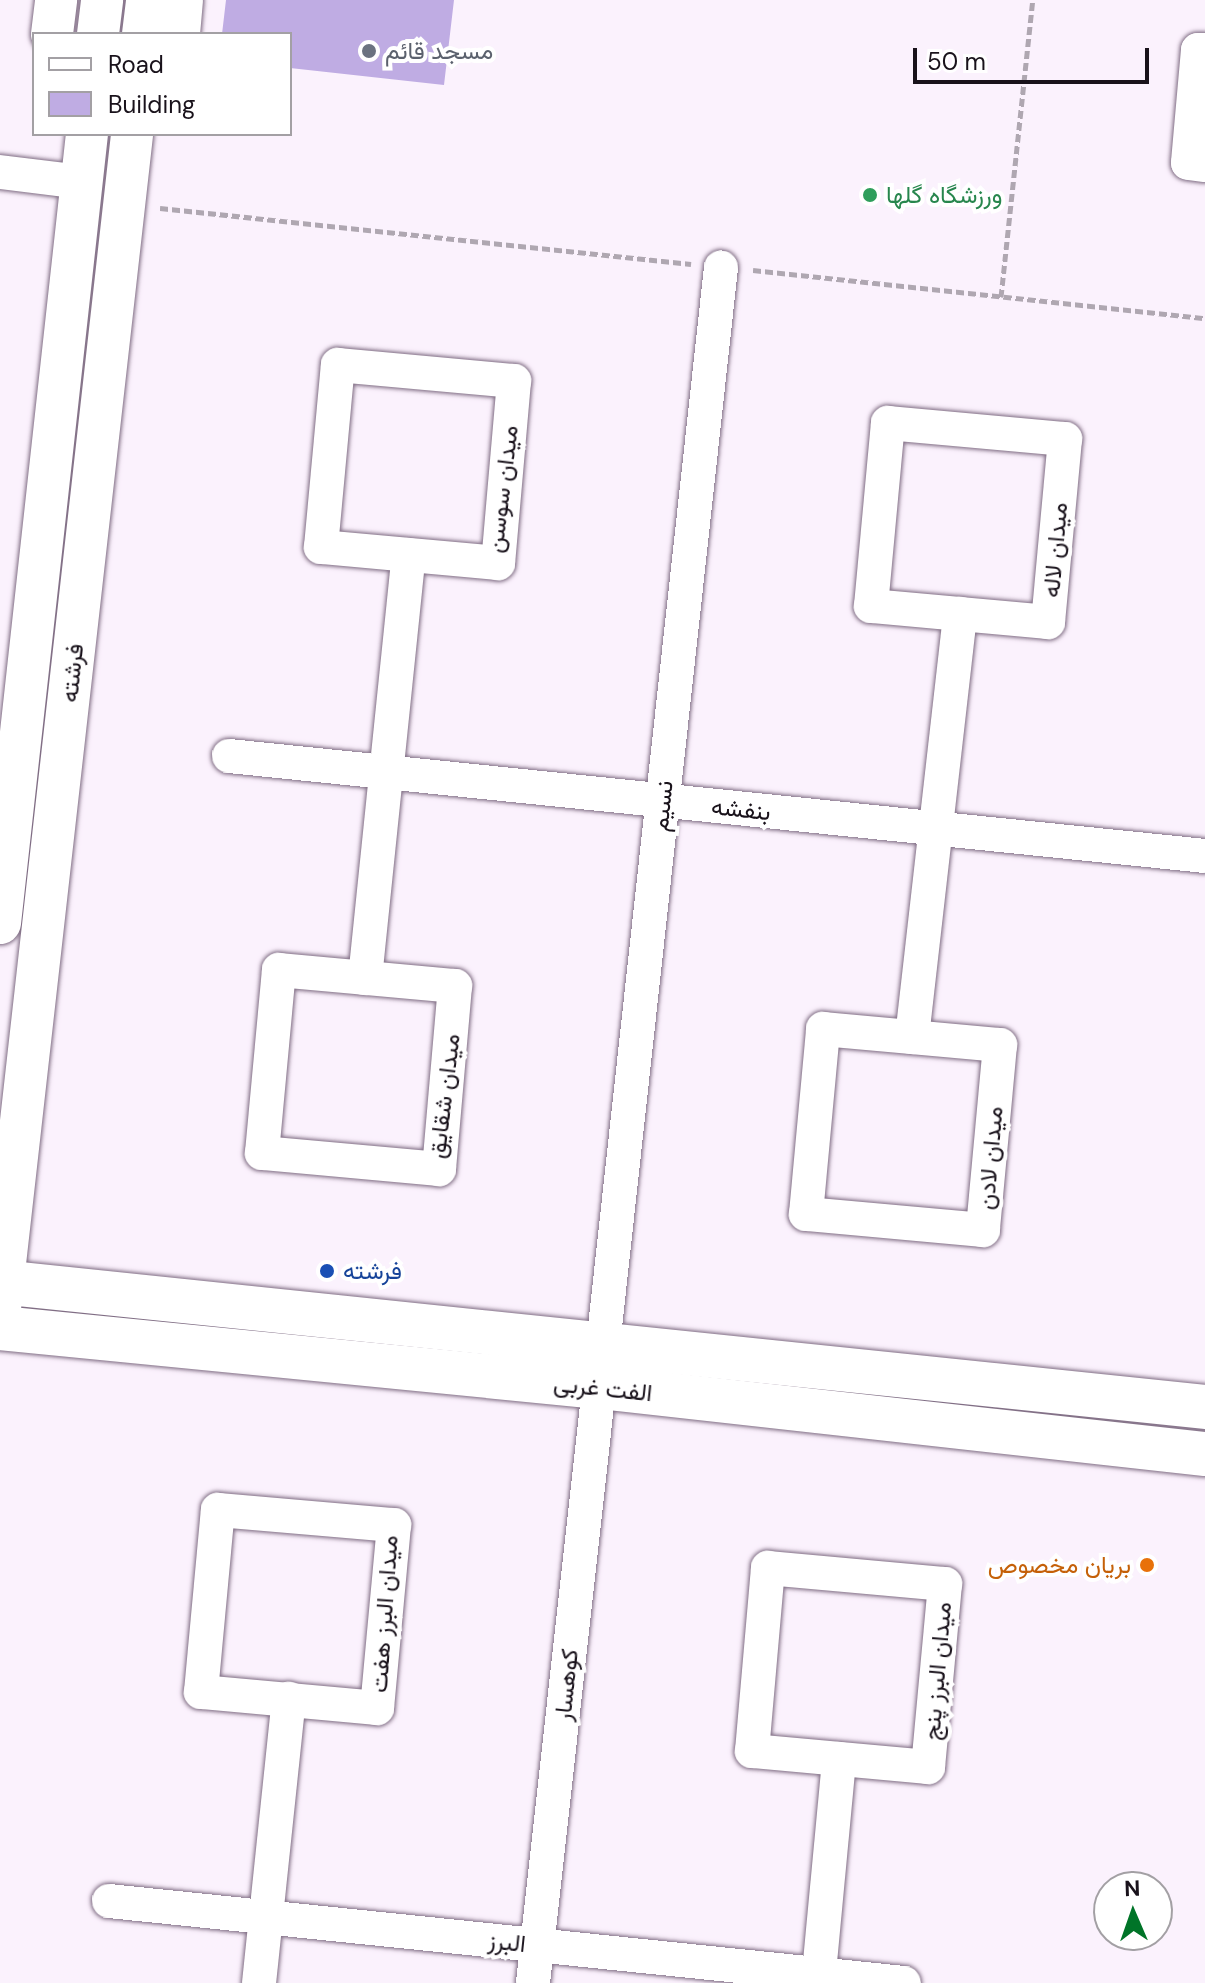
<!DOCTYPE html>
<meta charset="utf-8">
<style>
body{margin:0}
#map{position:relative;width:1205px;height:1983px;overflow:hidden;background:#fbf2fd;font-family:"DM Sans",Vazirmatn,sans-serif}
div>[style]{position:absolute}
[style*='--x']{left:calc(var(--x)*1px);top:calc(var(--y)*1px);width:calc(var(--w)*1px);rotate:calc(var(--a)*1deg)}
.building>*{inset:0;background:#bface3}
.path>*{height:5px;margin-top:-2.5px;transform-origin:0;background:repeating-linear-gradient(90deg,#afa7b1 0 8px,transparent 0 12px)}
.roads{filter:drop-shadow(0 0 2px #806d84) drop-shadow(0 0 2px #806d84)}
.minor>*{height:34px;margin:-17px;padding:0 17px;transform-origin:17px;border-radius:17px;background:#fff}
.tertiary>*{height:42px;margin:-21px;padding:0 21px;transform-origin:21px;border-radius:21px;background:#fff}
.secondary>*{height:44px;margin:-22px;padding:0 22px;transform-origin:22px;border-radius:22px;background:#fff}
.dots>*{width:22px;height:22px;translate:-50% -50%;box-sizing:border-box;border:4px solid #fff;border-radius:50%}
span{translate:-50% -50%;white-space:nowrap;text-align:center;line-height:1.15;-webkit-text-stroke:8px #fff;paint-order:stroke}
.worship-label{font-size:24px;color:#5b616d}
.left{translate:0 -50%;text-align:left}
.leisure-label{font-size:24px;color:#27864d}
.street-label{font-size:24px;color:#19121b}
.transit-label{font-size:24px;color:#164399}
.food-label{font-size:24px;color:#c56008}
.right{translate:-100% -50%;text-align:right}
.legend{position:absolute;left:32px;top:32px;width:260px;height:104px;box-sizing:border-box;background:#fff;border:2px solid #a3a0a4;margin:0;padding:10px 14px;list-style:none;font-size:24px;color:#19121b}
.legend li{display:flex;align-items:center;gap:16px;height:40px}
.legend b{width:40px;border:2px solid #a3a0a4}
.north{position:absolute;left:1093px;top:1871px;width:80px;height:80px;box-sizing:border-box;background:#fff;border:2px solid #a3a0a4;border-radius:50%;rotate:358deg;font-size:22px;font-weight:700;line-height:32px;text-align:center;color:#19121b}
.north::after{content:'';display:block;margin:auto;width:28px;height:36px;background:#007428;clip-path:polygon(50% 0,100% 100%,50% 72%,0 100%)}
.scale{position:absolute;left:913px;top:48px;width:236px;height:36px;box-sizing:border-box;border:4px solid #19121b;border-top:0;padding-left:10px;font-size:24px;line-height:28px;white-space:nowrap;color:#19121b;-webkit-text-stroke:6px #fff;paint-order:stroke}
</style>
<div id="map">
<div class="building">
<div style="clip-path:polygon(226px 0,454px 0,444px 85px,290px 68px,290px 34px,222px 34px)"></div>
</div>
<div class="path">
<div style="--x:160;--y:208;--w:534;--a:6.02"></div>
<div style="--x:753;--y:270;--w:455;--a:6.1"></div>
<div style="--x:1001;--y:297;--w:299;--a:-83.9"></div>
</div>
<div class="roads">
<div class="minor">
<div style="--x:1205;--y:50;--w:7;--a:180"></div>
<div style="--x:1198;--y:50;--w:113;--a:95.1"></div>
<div style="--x:1188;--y:163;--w:17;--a:7"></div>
<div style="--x:0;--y:172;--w:83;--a:7"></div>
<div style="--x:338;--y:365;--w:177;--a:5.2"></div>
<div style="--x:514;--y:381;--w:183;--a:95"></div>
<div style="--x:498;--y:563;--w:178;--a:-174.8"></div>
<div style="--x:321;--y:547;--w:183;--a:-84.7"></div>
<div style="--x:888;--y:423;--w:178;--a:5.2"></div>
<div style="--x:1065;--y:439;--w:184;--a:95.3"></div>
<div style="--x:1048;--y:622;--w:178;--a:-174.8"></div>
<div style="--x:871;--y:606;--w:184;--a:-84.7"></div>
<div style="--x:229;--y:756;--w:981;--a:5.85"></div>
<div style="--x:279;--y:970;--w:177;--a:5.2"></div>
<div style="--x:455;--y:986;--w:184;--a:95"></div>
<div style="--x:439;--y:1169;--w:178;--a:-174.8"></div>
<div style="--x:262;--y:1153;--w:184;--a:-84.7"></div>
<div style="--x:365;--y:978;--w:425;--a:-84.1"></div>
<div style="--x:823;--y:1029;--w:178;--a:5.2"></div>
<div style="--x:1000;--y:1045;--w:186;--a:95.3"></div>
<div style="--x:983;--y:1230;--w:178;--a:-174.8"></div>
<div style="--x:806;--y:1214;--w:186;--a:-84.7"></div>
<div style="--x:912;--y:1037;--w:426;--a:-83.5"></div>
<div style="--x:603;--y:1345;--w:1084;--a:-83.75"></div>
<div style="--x:218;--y:1510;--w:177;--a:4.9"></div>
<div style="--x:394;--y:1525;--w:184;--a:95.3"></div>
<div style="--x:377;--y:1708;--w:177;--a:-174.8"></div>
<div style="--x:201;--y:1692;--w:183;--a:-84.7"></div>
<div style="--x:768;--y:1568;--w:178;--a:5.2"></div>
<div style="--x:945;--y:1584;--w:184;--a:95.3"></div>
<div style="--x:928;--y:1767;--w:177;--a:-174.8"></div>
<div style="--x:752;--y:1751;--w:184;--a:-85"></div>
<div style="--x:109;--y:1901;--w:799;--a:5.89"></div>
<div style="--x:259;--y:1983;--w:286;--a:-84"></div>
<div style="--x:533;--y:1983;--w:600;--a:-83.68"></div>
<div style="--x:818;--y:1983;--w:225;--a:-84.6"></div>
</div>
<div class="tertiary">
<div style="--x:52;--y:34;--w:34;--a:-83"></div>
<div style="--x:98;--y:34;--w:34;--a:-83"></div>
<div style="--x:143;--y:34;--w:34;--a:-83"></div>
<div style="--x:179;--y:34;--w:34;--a:-85"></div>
<div style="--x:0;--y:923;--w:794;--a:-83.71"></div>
<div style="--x:0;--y:1308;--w:1181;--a:-83.58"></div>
</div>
<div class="secondary">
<div style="--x:0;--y:1282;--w:1211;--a:5.92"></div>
<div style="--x:0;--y:1328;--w:602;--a:5.63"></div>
<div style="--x:599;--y:1387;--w:610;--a:6.31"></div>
</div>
</div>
<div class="dots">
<div style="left:369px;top:51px;background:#6b7280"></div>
<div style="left:870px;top:195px;background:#2e9e5b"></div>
<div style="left:327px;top:1271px;background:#1a4fb4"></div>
<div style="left:1147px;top:1565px;background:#e8710a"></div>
</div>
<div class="worship-label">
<span class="left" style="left:385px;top:51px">مسجد قائم</span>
</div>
<div class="leisure-label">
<span class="left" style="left:886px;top:195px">ورزشگاه گلها</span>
</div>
<div class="street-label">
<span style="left:502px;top:489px;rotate:-83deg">میدان سوسن</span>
<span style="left:1055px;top:550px;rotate:-85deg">میدان لاله</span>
<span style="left:72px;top:673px;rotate:-84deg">فرشته</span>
<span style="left:662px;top:806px;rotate:-84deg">نسیم</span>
<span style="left:741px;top:809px;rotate:6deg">بنفشه</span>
<span style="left:444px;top:1096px;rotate:-83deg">میدان شقایق</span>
<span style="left:990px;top:1158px;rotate:-85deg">میدان لادن</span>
<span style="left:603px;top:1388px;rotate:6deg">الفت غربی</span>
<span style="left:384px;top:1614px;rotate:-86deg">میدان البرز هفت</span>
<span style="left:937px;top:1671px;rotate:-85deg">میدان البرز پنج</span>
<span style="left:566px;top:1685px;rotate:-84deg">کوهسار</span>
<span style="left:507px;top:1942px;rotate:6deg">البرز</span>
</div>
<div class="transit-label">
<span class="left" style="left:343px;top:1271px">فرشته</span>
</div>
<div class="food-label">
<span class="right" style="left:1131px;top:1565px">بریان مخصوص</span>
</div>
<ul class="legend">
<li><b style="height:10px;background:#fff"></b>Road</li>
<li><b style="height:22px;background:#bface3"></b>Building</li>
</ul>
<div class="north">N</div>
<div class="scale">50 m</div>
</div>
